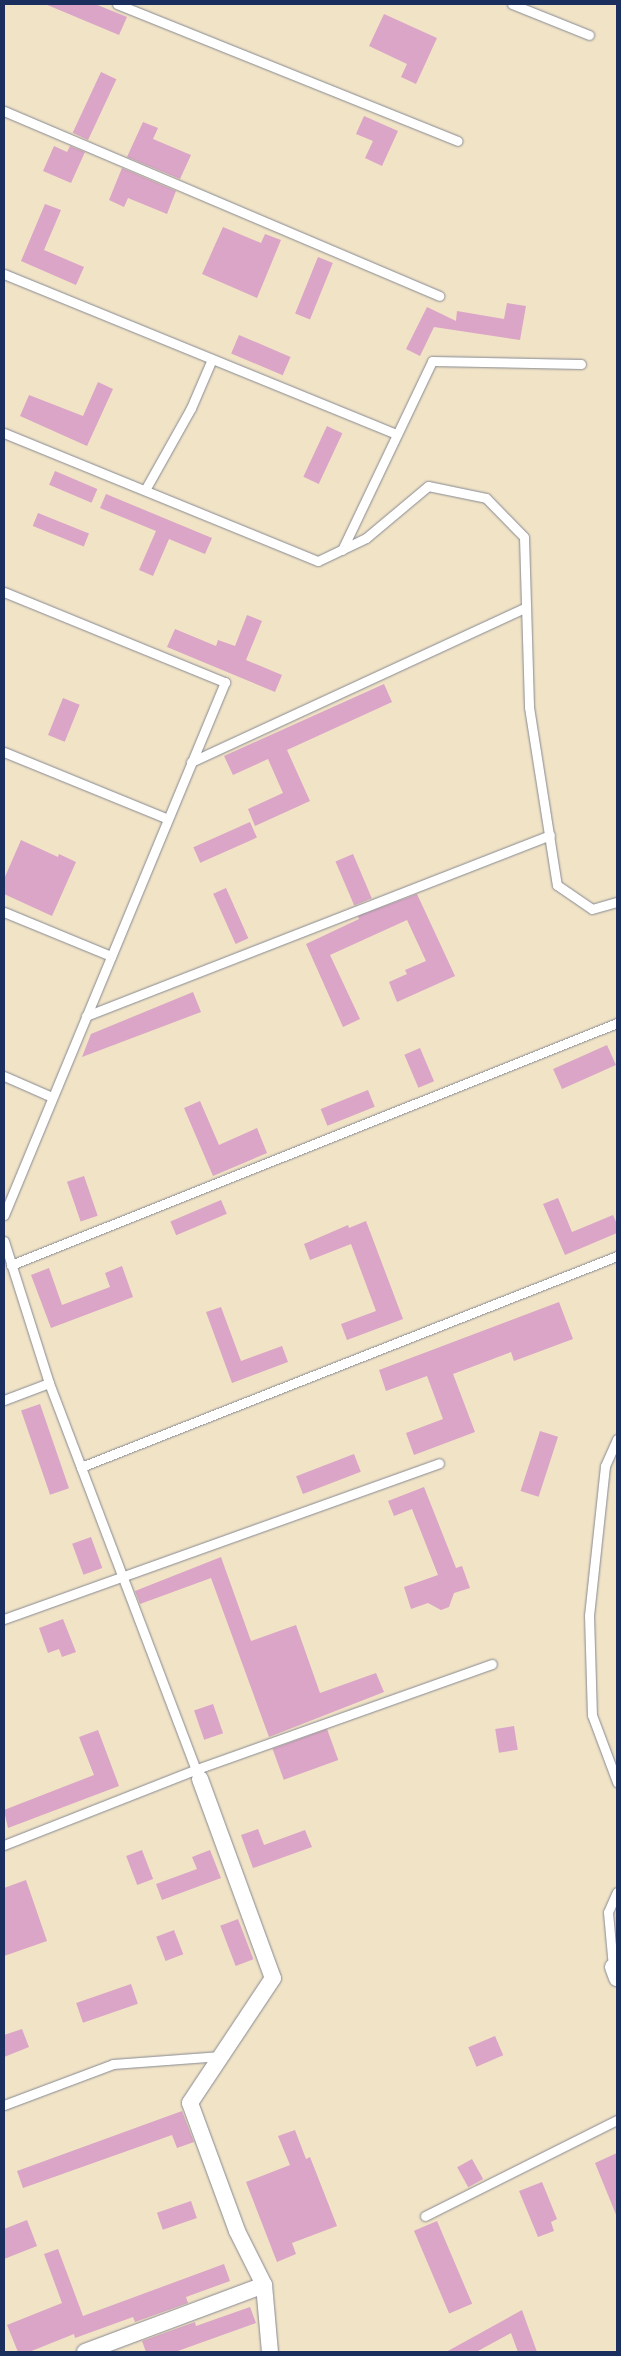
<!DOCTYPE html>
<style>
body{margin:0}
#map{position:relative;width:621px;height:2356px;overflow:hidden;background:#f1e3c6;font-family:Mali,sans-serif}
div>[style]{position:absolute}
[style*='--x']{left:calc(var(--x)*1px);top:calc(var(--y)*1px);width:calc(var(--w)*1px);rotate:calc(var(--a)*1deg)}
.building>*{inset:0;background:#daa5c6;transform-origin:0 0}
.roads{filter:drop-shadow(0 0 1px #868992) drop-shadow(0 0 1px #868992)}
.service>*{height:9px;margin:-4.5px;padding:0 4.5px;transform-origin:4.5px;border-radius:4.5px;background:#fff}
.minor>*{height:16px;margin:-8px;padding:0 8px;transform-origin:8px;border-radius:8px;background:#fff}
span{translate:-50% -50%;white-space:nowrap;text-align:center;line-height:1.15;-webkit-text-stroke:4px #fbf7ec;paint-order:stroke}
.frame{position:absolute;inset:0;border:5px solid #1b2f5e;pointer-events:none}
</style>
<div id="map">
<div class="building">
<div style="clip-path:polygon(45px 4px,95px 4px,127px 17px,119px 35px)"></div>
<div style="clip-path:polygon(384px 14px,437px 38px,416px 84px,401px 77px,407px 64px,369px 46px)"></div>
<div style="left:101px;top:72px;width:17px;height:67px;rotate:25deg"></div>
<div style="clip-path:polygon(364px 116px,398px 131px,382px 166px,365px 158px,373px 141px,356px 134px)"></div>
<div style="clip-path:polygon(143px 122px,158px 128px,153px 139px,191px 155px,180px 179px,127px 157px)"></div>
<div style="clip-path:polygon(54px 146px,67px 152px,70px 146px,85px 152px,71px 183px,43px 171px)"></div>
<div style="clip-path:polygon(122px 168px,176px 191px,167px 214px,128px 198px,124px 207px,109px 200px)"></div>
<div style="clip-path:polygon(45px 204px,61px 210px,44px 250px,84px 267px,76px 285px,21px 261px)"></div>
<div style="clip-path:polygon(223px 227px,261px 243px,265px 234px,281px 240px,257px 298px,202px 274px)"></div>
<div style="left:318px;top:257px;width:16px;height:61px;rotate:22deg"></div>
<div style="clip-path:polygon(507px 303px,526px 306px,520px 340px,434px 327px,420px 356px,406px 349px,427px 307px,456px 321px,457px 311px,504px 319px)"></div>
<div style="left:239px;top:335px;width:56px;height:20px;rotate:23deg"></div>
<div style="clip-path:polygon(98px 382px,113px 389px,87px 446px,20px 416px,29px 395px,83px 416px)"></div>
<div style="left:327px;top:426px;width:17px;height:56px;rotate:25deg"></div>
<div style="left:55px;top:471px;width:46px;height:15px;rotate:23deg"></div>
<div style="clip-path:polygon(106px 494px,212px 538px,205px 554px,169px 539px,153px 576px,139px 570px,156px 531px,100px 508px)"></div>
<div style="left:38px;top:513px;width:55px;height:14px;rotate:22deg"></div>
<div style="clip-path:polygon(247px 615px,262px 621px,246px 660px,282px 675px,275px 692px,167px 647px,175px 629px,216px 646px,218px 640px,235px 646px)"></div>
<div style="clip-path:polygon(384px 684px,392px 702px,287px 750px,310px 801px,255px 826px,248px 809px,283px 793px,268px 759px,233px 775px,224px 756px)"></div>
<div style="left:63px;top:698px;width:18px;height:40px;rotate:22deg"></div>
<div style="left:250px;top:822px;width:17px;height:62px;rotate:66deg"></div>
<div style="clip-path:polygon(21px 840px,58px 857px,59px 854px,76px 862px,52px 916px,4px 894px,4px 879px)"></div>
<div style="left:353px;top:854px;width:48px;height:19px;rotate:67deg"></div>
<div style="left:226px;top:888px;width:55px;height:14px;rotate:66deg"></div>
<div style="clip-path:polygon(417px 894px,455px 976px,397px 1002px,389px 982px,407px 974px,405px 970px,426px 961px,407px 920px,330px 955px,360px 1019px,343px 1027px,306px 944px,359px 919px,358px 916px)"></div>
<div style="clip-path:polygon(193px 992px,201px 1012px,82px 1057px,91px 1034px)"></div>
<div style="left:607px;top:1045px;width:22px;height:59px;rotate:66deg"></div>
<div style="left:420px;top:1048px;width:36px;height:17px;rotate:67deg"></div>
<div style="left:368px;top:1090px;width:18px;height:51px;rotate:68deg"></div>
<div style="clip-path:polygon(200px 1101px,219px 1145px,257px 1128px,267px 1153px,213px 1176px,184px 1108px)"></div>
<div style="left:84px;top:1176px;width:42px;height:18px;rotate:71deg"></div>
<div style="clip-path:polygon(558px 1198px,572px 1232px,613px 1215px,617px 1224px,617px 1233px,565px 1255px,543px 1204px)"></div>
<div style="left:221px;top:1200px;width:15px;height:55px;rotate:67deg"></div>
<div style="clip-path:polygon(366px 1221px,403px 1319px,347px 1340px,341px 1324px,376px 1311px,351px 1244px,310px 1260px,304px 1244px,348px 1225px,349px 1228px)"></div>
<div style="clip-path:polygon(122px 1266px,133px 1297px,51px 1328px,31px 1275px,49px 1268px,62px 1305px,110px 1287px,105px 1273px)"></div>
<div style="clip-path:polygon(559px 1302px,573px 1339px,514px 1361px,511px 1352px,453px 1374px,475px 1432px,414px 1455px,406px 1433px,443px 1419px,427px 1376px,386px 1391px,379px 1370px)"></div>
<div style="clip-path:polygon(221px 1307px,241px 1361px,282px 1346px,288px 1362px,232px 1383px,206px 1312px)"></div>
<div style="left:40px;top:1404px;width:89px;height:20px;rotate:71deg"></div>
<div style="left:540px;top:1431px;width:19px;height:63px;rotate:18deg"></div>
<div style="left:354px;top:1454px;width:19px;height:62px;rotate:69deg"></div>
<div style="clip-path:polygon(424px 1487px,456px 1568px,462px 1566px,470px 1588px,454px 1593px,449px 1607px,441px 1610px,428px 1603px,411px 1609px,404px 1587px,438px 1575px,412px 1509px,394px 1516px,388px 1501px)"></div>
<div style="left:91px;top:1537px;width:33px;height:20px;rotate:70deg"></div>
<div style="clip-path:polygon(221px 1557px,251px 1641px,296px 1625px,320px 1693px,376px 1673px,384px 1692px,269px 1737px,211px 1578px,140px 1604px,135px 1591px)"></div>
<div style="clip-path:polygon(63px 1619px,76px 1652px,62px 1657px,59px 1649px,48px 1653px,39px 1628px)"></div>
<div style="left:213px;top:1704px;width:31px;height:20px;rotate:71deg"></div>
<div style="left:514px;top:1726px;width:24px;height:19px;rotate:81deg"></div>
<div style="left:327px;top:1729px;width:33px;height:58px;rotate:70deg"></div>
<div style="clip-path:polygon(98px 1730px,119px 1786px,8px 1828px,4px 1810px,94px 1775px,79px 1737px)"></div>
<div style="clip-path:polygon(258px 1829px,264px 1845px,305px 1830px,312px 1847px,253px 1868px,241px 1835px)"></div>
<div style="left:142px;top:1850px;width:31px;height:17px;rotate:69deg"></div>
<div style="clip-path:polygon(210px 1850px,221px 1878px,162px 1900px,156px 1884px,197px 1869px,192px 1857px)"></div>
<div style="clip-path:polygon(26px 1880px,47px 1941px,4px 1956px,4px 1888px)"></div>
<div style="left:238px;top:1919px;width:43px;height:19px;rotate:69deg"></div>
<div style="left:174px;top:1930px;width:26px;height:19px;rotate:69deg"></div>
<div style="left:131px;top:1984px;width:21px;height:58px;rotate:71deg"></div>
<div style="clip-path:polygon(22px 2029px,29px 2047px,4px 2057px,4px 2035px)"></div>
<div style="left:495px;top:2036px;width:21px;height:29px;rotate:67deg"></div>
<div style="clip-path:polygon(182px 2111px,194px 2142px,177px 2148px,172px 2135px,23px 2188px,17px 2171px)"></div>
<div style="clip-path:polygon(295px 2130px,306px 2159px,310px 2157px,337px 2226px,292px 2243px,296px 2254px,277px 2262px,246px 2182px,290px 2165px,278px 2136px)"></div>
<div style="clip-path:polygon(617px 2153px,617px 2217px,595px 2163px)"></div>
<div style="left:472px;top:2159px;width:23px;height:17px;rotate:61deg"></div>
<div style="clip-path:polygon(542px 2182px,557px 2219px,551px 2222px,554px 2231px,538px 2237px,519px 2191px)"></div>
<div style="left:191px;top:2201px;width:18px;height:36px;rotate:71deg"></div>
<div style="clip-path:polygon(27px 2220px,37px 2246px,4px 2259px,4px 2229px)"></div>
<div style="left:437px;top:2221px;width:90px;height:25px;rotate:67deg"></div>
<div style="clip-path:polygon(58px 2249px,83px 2316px,224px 2264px,230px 2281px,186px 2297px,188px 2303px,135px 2322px,133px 2317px,75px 2338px,74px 2334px,29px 2352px,18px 2352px,7px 2325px,62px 2303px,44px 2254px)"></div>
<div style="clip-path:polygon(250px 2307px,256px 2323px,175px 2352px,146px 2352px,142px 2341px,195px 2322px,196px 2326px)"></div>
<div style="clip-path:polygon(522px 2310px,537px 2352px,518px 2352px,511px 2333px,476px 2352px,446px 2352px)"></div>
</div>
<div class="roads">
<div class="service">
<div style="--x:117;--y:4;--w:367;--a:21.9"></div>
<div style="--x:512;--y:4;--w:83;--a:21.9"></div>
<div style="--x:4;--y:111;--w:473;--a:23"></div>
<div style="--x:4;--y:274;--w:424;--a:22.2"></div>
<div style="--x:4;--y:433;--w:339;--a:22.2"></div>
<div style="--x:318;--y:561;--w:53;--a:-25.6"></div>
<div style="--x:366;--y:538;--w:81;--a:-40"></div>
<div style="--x:428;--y:486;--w:59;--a:11.7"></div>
<div style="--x:486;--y:498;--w:54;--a:45.7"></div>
<div style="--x:524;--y:537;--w:170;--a:88.3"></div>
<div style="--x:529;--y:707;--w:180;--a:81.1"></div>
<div style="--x:557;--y:885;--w:42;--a:34.4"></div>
<div style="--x:592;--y:909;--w:26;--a:-16"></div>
<div style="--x:145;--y:490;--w:94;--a:-60.7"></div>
<div style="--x:191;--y:408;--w:53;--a:-66.8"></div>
<div style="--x:342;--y:550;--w:209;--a:-64.5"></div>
<div style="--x:432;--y:361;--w:149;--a:1.2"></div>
<div style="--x:4;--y:592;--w:239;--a:22.2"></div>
<div style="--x:225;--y:682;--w:577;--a:112.52"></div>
<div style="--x:4;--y:752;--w:177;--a:22.2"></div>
<div style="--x:191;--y:762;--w:369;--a:-24.8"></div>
<div style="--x:4;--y:912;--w:116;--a:22.4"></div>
<div style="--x:86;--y:1016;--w:498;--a:-21.3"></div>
<div style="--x:4;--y:1076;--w:52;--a:23.6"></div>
<div style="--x:4;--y:1241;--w:149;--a:72.4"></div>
<div style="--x:11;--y:1265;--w:653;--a:-21.77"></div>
<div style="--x:4;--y:1400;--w:48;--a:-20.7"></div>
<div style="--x:49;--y:1383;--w:419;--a:69.2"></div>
<div style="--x:617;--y:1439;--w:30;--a:114"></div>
<div style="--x:605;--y:1466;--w:150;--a:96.1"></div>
<div style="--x:589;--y:1615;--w:100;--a:88.3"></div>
<div style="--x:592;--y:1715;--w:72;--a:69.5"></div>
<div style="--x:81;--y:1467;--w:576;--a:-21.49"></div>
<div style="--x:4;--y:1619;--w:462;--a:-19.7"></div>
<div style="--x:4;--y:1845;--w:207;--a:-21.5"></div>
<div style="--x:197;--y:1769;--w:313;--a:-19.6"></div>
<div style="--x:613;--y:1967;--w:55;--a:-95.2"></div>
<div style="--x:608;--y:1912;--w:22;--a:-66"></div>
<div style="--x:4;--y:2105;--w:116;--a:-20.6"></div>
<div style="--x:113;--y:2064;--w:108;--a:-4.2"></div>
<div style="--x:425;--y:2216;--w:215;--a:-26.6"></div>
</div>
<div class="minor">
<div style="--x:200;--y:1779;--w:212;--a:69.9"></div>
<div style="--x:273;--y:1978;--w:150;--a:123.6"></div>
<div style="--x:190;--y:2103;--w:136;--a:69.8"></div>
<div style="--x:237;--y:2231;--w:60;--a:63.4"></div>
<div style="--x:264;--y:2285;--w:67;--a:84.9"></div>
<div style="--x:613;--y:1967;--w:12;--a:70"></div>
<div style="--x:85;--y:2352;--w:191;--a:-20.5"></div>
</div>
</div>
<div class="frame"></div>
</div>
